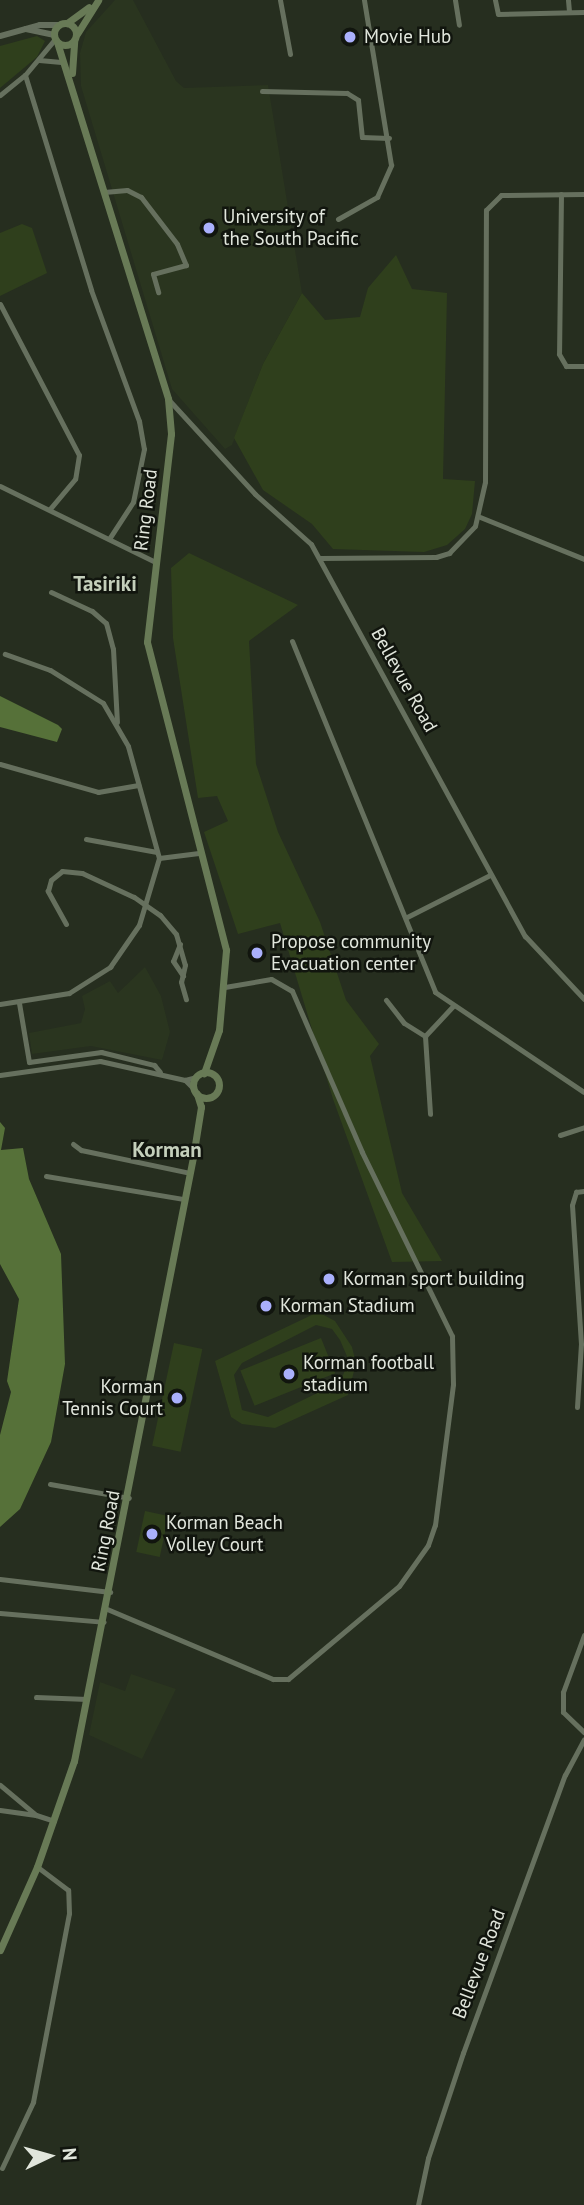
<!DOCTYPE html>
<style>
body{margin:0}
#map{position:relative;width:584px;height:2205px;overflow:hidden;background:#262e1f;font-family:"PT Sans",sans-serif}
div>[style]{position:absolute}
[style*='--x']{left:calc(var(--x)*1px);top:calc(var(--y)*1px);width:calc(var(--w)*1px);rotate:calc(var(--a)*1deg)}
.built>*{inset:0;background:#2a351f}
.green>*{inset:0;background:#2f3f1c;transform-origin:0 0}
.water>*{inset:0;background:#567139}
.minor>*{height:5px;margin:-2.5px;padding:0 2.5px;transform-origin:2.5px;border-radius:2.5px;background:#66705e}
.tertiary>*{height:6px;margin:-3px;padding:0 3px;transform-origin:3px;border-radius:3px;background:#66705e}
.secondary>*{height:7px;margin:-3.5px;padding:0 3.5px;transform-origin:3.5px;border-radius:3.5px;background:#687a56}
.secondary>.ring{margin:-3.5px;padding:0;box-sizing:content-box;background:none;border:7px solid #687a56;border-radius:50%}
.dots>*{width:19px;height:19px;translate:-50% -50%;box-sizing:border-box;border:4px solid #11150e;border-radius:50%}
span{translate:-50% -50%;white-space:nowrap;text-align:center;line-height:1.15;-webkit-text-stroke:5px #11150e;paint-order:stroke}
.poi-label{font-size:19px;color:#e1e6dc}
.left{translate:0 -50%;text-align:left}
.right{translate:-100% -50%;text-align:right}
.street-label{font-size:19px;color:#e1e6dc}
.neighbourhood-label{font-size:21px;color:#c4cfbb;font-weight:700}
.north{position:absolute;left:14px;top:2121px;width:70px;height:70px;-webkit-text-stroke:5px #11150e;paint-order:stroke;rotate:85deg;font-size:19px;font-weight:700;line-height:28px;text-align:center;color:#e1e6dc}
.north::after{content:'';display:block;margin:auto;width:24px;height:32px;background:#e1e6dc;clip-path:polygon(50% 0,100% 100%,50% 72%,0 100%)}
</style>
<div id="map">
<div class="built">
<div style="clip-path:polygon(115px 0,133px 0,176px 81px,184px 88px,268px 85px,302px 293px,263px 364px,232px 445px,225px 449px,172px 389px,81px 86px,80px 53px,86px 32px)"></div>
<div style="clip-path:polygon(145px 967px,161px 996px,170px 1032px,162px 1060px,91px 1046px,32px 1054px,29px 1033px,81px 1023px,85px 1009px,82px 996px,110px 981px,118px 993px)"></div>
<div style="clip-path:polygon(131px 1674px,176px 1689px,142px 1759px,89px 1735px,100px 1682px,125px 1691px)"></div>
</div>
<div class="green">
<div style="clip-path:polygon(37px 36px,45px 41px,37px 57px,0 88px,0 46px)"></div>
<div style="clip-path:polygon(22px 224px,32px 228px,47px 273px,0 296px,0 233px)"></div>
<div style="clip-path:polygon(396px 255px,412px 289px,447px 293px,443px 479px,475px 481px,472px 514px,465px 529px,447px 545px,424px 552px,333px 549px,312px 524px,263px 490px,234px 438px,263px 364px,302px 293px,325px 320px,360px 317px,368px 288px)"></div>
<div style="clip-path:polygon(189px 553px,298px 605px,249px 641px,256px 764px,278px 832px,320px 922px,346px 1000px,379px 1044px,370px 1056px,402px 1193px,442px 1261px,392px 1262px,333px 1099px,280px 923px,238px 934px,204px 832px,228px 821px,217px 796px,198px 798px,173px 638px,171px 568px)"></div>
<div style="clip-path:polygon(evenodd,318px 1312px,335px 1321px,352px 1347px,356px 1363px,348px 1395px,275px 1428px,242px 1424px,231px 1417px,215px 1361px,318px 1312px,316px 1325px,332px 1329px,340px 1340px,349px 1361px,340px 1382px,268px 1417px,242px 1410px,234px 1375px,242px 1363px,316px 1325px)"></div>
<div style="left:321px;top:1338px;width:38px;height:87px;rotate:68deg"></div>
<div style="left:174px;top:1343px;width:29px;height:105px;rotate:12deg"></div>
<div style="left:145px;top:1511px;width:24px;height:42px;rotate:12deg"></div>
</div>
<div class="water">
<div style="clip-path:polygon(0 696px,58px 725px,62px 729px,57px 742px,0 727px)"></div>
<div style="clip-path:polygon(0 1122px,5px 1128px,1px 1150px,23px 1148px,29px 1179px,61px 1254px,65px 1364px,51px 1442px,20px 1509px,0 1527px,0 1435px,11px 1392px,7px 1381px,19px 1299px,0 1264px)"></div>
</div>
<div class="minor">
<div style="--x:280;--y:0;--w:55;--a:79.5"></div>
<div style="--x:455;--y:0;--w:25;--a:81"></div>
<div style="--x:495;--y:0;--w:14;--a:78"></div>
<div style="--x:498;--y:14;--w:86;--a:-1.3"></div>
<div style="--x:568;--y:0;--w:12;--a:85"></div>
<div style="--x:39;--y:60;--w:25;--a:5"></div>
<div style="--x:25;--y:75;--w:225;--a:72.9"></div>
<div style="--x:91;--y:290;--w:140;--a:69.9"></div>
<div style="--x:139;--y:421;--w:28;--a:80"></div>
<div style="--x:144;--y:449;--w:54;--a:101.7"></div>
<div style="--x:133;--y:502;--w:44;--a:123"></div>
<div style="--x:262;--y:91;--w:85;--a:1.3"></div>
<div style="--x:347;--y:93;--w:13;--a:32"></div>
<div style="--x:358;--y:100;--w:37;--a:84"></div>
<div style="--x:362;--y:137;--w:27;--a:2"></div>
<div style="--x:0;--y:95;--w:32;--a:-39"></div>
<div style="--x:25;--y:75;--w:47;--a:-50.2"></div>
<div style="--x:104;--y:192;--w:23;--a:-5"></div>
<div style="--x:127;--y:190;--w:16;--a:27"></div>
<div style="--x:141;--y:197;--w:59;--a:52.5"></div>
<div style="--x:177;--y:244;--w:23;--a:67"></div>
<div style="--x:186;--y:265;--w:34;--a:165"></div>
<div style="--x:153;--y:274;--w:19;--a:74"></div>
<div style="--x:561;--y:194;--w:160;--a:90.7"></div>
<div style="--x:559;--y:354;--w:14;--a:60"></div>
<div style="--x:566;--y:366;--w:18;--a:0"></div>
<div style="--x:338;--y:219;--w:45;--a:-29.4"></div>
<div style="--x:377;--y:197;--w:35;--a:-66"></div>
<div style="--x:391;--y:165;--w:167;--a:-99.3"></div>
<div style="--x:0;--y:304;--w:170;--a:62.4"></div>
<div style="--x:79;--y:455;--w:24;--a:99"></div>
<div style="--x:75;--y:479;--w:39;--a:130"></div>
<div style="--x:168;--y:399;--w:129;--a:47.5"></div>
<div style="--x:255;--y:494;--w:75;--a:41.8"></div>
<div style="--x:311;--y:544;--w:447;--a:61.4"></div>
<div style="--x:525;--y:936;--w:86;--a:46.9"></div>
<div style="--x:0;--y:486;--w:173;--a:26.1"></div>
<div style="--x:480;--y:517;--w:112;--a:22"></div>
<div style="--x:320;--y:558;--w:116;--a:-0.5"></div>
<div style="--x:436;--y:557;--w:14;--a:-17"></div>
<div style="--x:449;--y:553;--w:37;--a:-46"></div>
<div style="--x:475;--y:526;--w:45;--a:-77.2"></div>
<div style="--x:485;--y:482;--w:272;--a:-89.8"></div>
<div style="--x:486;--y:210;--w:21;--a:-45"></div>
<div style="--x:501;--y:195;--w:83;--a:-0.7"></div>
<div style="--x:51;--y:592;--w:45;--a:24.9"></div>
<div style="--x:92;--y:611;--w:18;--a:41"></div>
<div style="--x:106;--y:623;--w:27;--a:75"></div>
<div style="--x:113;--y:649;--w:73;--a:86.9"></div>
<div style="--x:292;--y:641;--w:379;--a:67.8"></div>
<div style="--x:435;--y:992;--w:179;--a:33.9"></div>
<div style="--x:0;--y:764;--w:102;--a:15.9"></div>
<div style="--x:98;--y:792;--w:41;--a:-9.9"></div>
<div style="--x:86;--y:839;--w:72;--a:10.4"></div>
<div style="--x:159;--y:858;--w:40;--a:-7.1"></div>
<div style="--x:407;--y:917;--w:93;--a:-26.8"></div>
<div style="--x:66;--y:924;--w:38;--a:-119"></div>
<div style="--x:48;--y:891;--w:11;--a:-75"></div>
<div style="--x:51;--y:880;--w:14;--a:-39"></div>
<div style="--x:62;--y:871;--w:20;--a:6"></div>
<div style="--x:82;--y:873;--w:57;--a:24.8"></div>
<div style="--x:134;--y:897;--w:32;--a:35"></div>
<div style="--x:160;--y:915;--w:25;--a:50"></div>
<div style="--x:176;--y:934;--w:32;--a:74"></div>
<div style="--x:185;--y:965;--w:17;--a:103"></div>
<div style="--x:181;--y:982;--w:18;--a:74"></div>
<div style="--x:180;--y:944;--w:18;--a:112"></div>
<div style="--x:173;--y:961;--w:18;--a:56"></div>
<div style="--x:386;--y:1000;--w:29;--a:52"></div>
<div style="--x:404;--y:1023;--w:25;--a:32"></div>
<div style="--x:425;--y:1036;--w:42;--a:-46.9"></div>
<div style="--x:19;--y:1003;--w:60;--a:80.4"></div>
<div style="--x:29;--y:1062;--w:73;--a:-7.9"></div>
<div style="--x:101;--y:1052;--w:55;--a:13.8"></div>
<div style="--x:154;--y:1065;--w:9;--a:49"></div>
<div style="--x:0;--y:1004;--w:70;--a:-9.1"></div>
<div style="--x:69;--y:993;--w:49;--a:-32.4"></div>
<div style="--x:110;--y:967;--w:51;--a:-55.4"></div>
<div style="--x:139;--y:925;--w:70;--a:-73.4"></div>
<div style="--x:159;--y:858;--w:116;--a:-105.5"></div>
<div style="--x:128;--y:746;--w:50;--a:-120.2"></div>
<div style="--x:103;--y:703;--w:62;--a:-148.1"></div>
<div style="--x:50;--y:670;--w:48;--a:-160.4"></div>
<div style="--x:425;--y:1036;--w:78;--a:86.3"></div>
<div style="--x:0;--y:1075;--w:101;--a:-8"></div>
<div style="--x:100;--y:1061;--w:87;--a:12.6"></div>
<div style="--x:185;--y:1080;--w:14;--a:45"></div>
<div style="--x:185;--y:1080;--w:11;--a:-15"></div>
<div style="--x:560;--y:1135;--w:25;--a:-18"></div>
<div style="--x:73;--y:1144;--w:10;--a:37"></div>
<div style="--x:81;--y:1150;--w:111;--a:11.9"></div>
<div style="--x:46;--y:1176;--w:140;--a:9.5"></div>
<div style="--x:577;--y:1407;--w:63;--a:-86.4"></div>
<div style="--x:581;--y:1344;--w:139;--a:-93.7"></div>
<div style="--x:572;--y:1205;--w:14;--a:-73"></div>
<div style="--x:576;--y:1192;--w:8;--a:-7"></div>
<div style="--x:50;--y:1484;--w:80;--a:10"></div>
<div style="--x:0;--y:1579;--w:111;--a:6.7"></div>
<div style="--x:107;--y:1609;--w:180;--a:22.9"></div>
<div style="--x:273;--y:1679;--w:15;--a:0"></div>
<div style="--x:288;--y:1679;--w:145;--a:-40"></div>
<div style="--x:399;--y:1586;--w:50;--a:-54.7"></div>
<div style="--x:428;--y:1545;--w:21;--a:-71"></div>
<div style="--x:435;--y:1525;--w:142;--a:-82.7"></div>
<div style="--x:453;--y:1384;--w:48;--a:-91.2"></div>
<div style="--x:452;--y:1336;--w:205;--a:-116.1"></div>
<div style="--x:362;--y:1152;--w:176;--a:-113.5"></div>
<div style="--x:292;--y:991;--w:24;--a:-150"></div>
<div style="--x:271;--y:979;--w:47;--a:170.1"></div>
<div style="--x:0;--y:1613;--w:104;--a:4.9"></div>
<div style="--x:584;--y:1635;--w:61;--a:110.2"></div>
<div style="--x:563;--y:1692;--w:20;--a:90"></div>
<div style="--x:563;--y:1712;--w:29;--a:44"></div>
<div style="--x:36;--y:1697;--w:51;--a:2.2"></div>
<div style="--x:0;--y:1785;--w:47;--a:39.8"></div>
<div style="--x:36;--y:1815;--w:19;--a:18"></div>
<div style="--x:0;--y:1810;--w:36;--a:8"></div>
<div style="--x:2;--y:2168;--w:73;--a:-64.8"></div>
<div style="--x:33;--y:2102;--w:192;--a:-79.2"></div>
<div style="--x:69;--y:1913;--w:23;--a:-92"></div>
<div style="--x:68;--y:1890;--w:39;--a:-143"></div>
<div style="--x:418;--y:2205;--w:48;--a:-78"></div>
<div style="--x:428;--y:2158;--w:111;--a:-71.6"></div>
<div style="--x:463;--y:2053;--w:296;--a:-69.9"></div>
<div style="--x:565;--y:1775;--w:40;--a:-62"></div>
</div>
<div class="tertiary">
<div style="--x:26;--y:29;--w:29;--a:12"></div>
<div style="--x:0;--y:36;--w:41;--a:-15.4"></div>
<div style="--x:40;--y:25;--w:20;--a:0"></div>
</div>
<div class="secondary">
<div style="--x:67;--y:23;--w:27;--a:-36"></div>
<div class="ring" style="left:54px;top:23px;width:15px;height:15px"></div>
<div style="--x:77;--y:34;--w:40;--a:-58"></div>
<div style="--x:57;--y:42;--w:374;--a:72.7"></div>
<div style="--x:168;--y:399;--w:35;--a:85"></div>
<div style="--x:171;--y:434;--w:209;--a:96.6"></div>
<div style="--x:147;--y:642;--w:318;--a:75.6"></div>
<div style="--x:226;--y:950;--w:80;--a:95"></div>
<div style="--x:219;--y:1030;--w:46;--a:109.2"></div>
<div style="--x:72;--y:73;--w:32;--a:-86"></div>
<div class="ring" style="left:193px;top:1072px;width:19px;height:19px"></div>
<div style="--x:0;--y:1950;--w:91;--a:-66"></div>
<div style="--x:37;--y:1867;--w:112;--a:-70.8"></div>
<div style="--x:74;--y:1761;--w:616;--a:-78.85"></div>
<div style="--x:193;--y:1157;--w:51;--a:-80.9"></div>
<div style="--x:201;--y:1107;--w:14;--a:-107"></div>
</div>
<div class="dots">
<div style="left:350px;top:37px;background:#aab0fc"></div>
<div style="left:209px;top:228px;background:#aab0fc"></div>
<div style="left:257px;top:953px;background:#aab0fc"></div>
<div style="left:329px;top:1279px;background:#aab0fc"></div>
<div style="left:266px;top:1306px;background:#aab0fc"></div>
<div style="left:289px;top:1374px;background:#aab0fc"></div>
<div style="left:177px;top:1398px;background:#aab0fc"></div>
<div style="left:152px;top:1534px;background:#aab0fc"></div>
</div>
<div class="poi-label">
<span class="left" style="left:364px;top:37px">Movie Hub</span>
<span class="left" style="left:223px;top:228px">University of<br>the South Pacific</span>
<span class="left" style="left:271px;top:953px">Propose community<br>Evacuation center</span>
<span class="left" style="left:343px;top:1279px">Korman sport building</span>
<span class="left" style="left:280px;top:1306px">Korman Stadium</span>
<span class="left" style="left:303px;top:1374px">Korman football<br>stadium</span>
<span class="right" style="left:163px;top:1398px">Korman<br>Tennis Court</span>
<span class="left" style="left:166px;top:1534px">Korman Beach<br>Volley Court</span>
</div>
<div class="street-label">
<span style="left:146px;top:510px;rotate:-83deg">Ring Road</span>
<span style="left:404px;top:680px;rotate:61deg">Bellevue Road</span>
<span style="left:106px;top:1531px;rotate:-79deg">Ring Road</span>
<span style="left:479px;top:1964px;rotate:-69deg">Bellevue Road</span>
</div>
<div class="neighbourhood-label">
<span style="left:105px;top:584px">Tasiriki</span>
<span style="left:167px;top:1150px">Korman</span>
</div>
<div class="north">N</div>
</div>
